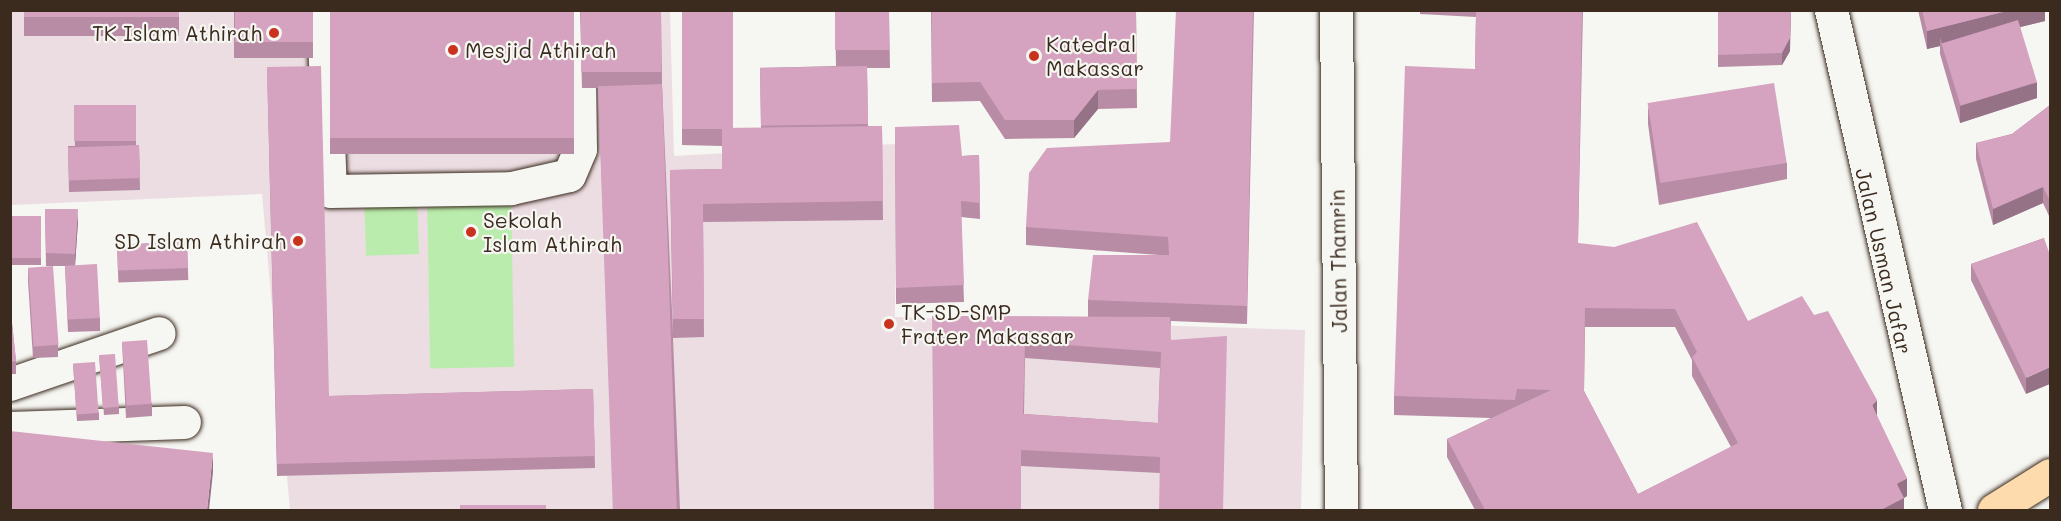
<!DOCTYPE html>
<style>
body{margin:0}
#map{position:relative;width:2061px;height:521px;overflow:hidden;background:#f6f6f2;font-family:Mali,sans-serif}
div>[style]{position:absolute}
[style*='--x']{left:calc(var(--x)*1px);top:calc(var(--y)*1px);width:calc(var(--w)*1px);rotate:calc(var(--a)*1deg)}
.built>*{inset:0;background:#ecdde3}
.green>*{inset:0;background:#baedad;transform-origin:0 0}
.roads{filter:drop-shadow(0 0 2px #3b2a1e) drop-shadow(0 0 2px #3b2a1e)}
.minor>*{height:33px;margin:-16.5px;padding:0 16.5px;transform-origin:16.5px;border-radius:16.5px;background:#f6f6f2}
.major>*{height:33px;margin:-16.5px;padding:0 16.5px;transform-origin:16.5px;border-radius:16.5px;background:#fddbac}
.wall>*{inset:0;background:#b78ca4;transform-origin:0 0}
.shaded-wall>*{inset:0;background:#957286}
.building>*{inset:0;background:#d5a3bf;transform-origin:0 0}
.dots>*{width:16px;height:16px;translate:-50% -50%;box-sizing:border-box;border:3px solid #f6f6f2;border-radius:50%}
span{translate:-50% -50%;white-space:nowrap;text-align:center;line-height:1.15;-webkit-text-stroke:4.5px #f6f6f2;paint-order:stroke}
.poi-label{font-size:21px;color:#3b2a1e}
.right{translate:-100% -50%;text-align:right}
.left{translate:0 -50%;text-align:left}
.street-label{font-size:21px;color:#3b2a1e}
.frame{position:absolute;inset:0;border:12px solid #3b2a1e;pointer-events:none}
</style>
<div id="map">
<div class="built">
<div style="clip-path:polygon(10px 11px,670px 11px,674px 156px,895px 144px,895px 317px,1305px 330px,1301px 510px,290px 510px,262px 194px,11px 205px)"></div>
</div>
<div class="green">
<div style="left:511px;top:190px;width:177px;height:84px;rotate:89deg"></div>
<div style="left:417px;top:195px;width:59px;height:53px;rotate:88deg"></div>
</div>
<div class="roads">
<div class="minor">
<div style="--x:323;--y:10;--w:181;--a:87.8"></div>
<div style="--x:330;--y:191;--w:181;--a:-0.9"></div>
<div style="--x:511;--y:188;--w:59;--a:-12.6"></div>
<div style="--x:569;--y:175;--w:28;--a:-67"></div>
<div style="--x:580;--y:149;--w:139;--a:-90.8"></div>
<div style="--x:1336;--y:10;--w:500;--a:89.43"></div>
<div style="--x:1831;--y:10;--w:513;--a:77.16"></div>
<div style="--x:10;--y:384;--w:157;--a:-18.9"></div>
<div style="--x:10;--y:428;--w:174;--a:-2"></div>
</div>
<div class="major">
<div style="--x:1994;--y:510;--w:66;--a:-32"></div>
</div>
</div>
<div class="wall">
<div style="left:24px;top:10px;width:155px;height:26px"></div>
<div style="left:234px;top:10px;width:79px;height:48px"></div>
<div style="left:330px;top:10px;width:244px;height:144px"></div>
<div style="clip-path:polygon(580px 10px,661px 10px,662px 84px,673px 334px,670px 170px,722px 169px,722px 146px,682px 145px,682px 10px,733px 128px,761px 128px,760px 68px,836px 66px,835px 10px,889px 10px,890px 68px,867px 68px,868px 126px,882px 126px,883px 220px,703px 222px,704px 337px,673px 338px,680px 510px,615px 510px,598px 88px,582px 88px)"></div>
<div style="clip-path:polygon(931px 10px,1136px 10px,1137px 108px,1098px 109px,1074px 138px,1005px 139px,980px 101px,932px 102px)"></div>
<div style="clip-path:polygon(evenodd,1254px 10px,1247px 324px,1171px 321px,1160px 473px,1021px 466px,932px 316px,1088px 317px,1088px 300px,1159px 255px,1026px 245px,1026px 227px,1170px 142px,1254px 10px,1025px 358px,1160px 368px,1158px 423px,1024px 414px,1025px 358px)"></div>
<div style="clip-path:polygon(evenodd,1420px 10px,1583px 10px,1578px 243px,1748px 321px,1877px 416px,1907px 496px,1904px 498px,1904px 510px,1475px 510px,1447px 457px,1447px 439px,1491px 418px,1394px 415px,1394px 396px,1475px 69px,1476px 17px,1420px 14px,1420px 10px,1585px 327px,1675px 327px,1692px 360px,1692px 376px,1731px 447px,1638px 494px,1584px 391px,1585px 327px)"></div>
<div style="clip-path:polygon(1718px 10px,1790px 51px,1782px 65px,1718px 67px)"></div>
<div style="clip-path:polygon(1918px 10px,2045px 10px,2045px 21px,2020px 27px,2037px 98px,1960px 123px,1940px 54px,1940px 46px,1927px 49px)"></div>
<div style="clip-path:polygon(267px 67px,329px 396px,593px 389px,595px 468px,277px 476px)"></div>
<div style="clip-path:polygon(136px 105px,136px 145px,139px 145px,140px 190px,69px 192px,68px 146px,75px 146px,74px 106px)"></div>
<div style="clip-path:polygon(2050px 105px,2050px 218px,2043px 203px,1993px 225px,1976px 159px,1976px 143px,2012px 134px)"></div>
<div style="clip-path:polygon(1648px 108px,1787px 163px,1787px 179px,1659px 205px,1648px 124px)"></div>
<div style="clip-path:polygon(895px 127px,962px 156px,979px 155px,980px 219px,961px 217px,964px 302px,896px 304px)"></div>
<div style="clip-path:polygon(45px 209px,78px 221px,75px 266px,100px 318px,100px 331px,68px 332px,65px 266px,46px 266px)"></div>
<div style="left:10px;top:216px;width:31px;height:49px"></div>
<div style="clip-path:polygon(2044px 238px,2026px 394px,1971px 280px,1971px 264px)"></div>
<div style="left:187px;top:242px;width:38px;height:70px;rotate:88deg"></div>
<div style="clip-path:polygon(28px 268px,58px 345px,58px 357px,33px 358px,28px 281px)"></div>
<div style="clip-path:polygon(10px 304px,16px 361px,16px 374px,10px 374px)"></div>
<div style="clip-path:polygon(122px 342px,152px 404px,152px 416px,126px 418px)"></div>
<div style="clip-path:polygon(99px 355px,119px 407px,119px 414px,104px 415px)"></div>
<div style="clip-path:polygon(73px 364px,99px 413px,99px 420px,77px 421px)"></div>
</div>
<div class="shaded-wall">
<div style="clip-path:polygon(1791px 10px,1790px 51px,1782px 65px,1782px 53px)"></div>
<div style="clip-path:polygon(2011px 10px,2045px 10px,2045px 21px,1943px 46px,1940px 37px,1940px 46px,1927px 49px,1927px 31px)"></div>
<div style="clip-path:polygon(2037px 82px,2037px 98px,1960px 123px,1960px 106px)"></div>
<div style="clip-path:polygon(1098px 90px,1098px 109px,1074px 138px,1074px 120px)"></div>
<div style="clip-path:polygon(2043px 187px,2043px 203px,1993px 225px,1993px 209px)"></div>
<div style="clip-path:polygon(78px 209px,78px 221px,75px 266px,75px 254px)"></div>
<div style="clip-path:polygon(2050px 367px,2050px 384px,2026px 394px,2026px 378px)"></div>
<div style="clip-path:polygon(1877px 400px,1877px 418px,1872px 405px)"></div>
<div style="clip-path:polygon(213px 453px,213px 472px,209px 510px,207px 510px)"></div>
<div style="clip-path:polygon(1907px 478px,1907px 496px,1904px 498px,1904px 510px,1881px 510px,1897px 484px)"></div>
</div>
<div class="building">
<div style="left:24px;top:10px;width:155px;height:7px"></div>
<div style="left:235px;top:10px;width:78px;height:32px"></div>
<div style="left:330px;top:10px;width:244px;height:128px"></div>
<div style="left:581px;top:10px;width:80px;height:62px"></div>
<div style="clip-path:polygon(682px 10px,733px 10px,733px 128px,722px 128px,722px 129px,682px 129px)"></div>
<div style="left:835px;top:10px;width:54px;height:40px"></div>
<div style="clip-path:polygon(932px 10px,1136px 10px,1137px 89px,1098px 90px,1074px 120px,1005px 120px,980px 82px,932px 83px)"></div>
<div style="clip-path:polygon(1176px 10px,1253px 10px,1247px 306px,1088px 300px,1093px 255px,1169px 255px,1168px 237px,1026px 227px,1029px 173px,1047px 148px,1170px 142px)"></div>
<div style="clip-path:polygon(evenodd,1476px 10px,1582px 10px,1578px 243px,1614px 247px,1697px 222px,1748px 321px,1802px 296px,1814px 315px,1828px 311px,1877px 400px,1872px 405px,1907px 478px,1897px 484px,1904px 498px,1881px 510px,1485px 510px,1447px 439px,1551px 390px,1517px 389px,1515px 400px,1394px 396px,1405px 66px,1475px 69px,1476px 10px,1585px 308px,1675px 309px,1697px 352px,1692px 357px,1738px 443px,1638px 494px,1584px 391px,1585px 308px)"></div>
<div style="clip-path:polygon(1718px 10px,1791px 10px,1790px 38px,1782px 53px,1718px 55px)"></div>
<div style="clip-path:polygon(1922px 10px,2011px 10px,1927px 31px)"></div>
<div style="left:2018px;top:20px;width:65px;height:80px;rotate:73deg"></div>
<div style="clip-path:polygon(321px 66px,329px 396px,593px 389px,595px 456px,277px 464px,267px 67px)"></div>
<div style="left:867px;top:66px;width:58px;height:107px;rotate:89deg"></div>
<div style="left:1774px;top:83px;width:81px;height:128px;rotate:81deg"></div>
<div style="left:662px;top:84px;width:426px;height:64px;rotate:88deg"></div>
<div style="left:136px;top:105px;width:36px;height:62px;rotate:90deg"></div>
<div style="clip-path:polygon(2050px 105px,2050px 201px,2043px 187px,1993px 209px,1976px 143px,2012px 134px)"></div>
<div style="clip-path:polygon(959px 125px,962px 156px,979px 155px,980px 203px,961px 201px,964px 285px,896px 288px,895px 127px)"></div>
<div style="clip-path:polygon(882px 126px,883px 201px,703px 204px,704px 319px,673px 319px,670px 170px,722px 169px,722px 128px)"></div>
<div style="left:139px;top:145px;width:33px;height:71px;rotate:88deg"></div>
<div style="clip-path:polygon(45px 209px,78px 209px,75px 254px,46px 253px)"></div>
<div style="left:10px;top:216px;width:31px;height:42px"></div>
<div style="clip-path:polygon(2044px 238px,2050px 255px,2050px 367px,2026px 378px,1971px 264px)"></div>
<div style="left:187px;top:242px;width:26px;height:70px;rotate:88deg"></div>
<div style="left:97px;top:264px;width:54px;height:32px;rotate:87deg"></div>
<div style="left:53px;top:266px;width:79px;height:25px;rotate:86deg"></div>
<div style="clip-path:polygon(10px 304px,16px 361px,10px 362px)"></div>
<div style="clip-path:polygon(evenodd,932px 316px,1170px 317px,1171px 340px,1227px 336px,1223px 510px,1159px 510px,1160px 457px,1021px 450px,1021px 510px,934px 510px,932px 316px,1025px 342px,1161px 352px,1158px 423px,1023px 414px,1025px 342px)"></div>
<div style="left:147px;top:340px;width:64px;height:25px;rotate:86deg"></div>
<div style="left:115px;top:354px;width:53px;height:16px;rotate:86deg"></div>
<div style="left:95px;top:362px;width:51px;height:22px;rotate:86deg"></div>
<div style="clip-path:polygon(10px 431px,213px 453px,207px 510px,10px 510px)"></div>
<div style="left:460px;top:505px;width:86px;height:5px"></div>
</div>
<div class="dots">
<div style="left:274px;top:33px;background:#c8321e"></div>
<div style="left:453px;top:50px;background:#c8321e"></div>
<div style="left:1034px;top:56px;background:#c8321e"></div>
<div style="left:471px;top:232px;background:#c8321e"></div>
<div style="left:298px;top:241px;background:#c8321e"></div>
<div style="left:889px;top:324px;background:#c8321e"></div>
</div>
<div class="poi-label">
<span class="right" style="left:262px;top:33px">TK Islam Athirah</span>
<span class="left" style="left:1046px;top:56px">Katedral<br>Makassar</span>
<span class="left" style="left:465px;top:50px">Mesjid Athirah</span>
<span class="left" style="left:483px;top:232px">Sekolah<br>Islam Athirah</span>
<span class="right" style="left:286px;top:241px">SD Islam Athirah</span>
<span class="left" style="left:901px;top:324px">TK-SD-SMP<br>Frater Makassar</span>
</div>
<div class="street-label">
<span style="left:1338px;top:261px;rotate:-91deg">Jalan Thamrin</span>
<span style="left:1884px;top:261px;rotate:77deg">Jalan Usman Jafar</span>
</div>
<div class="frame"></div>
</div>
